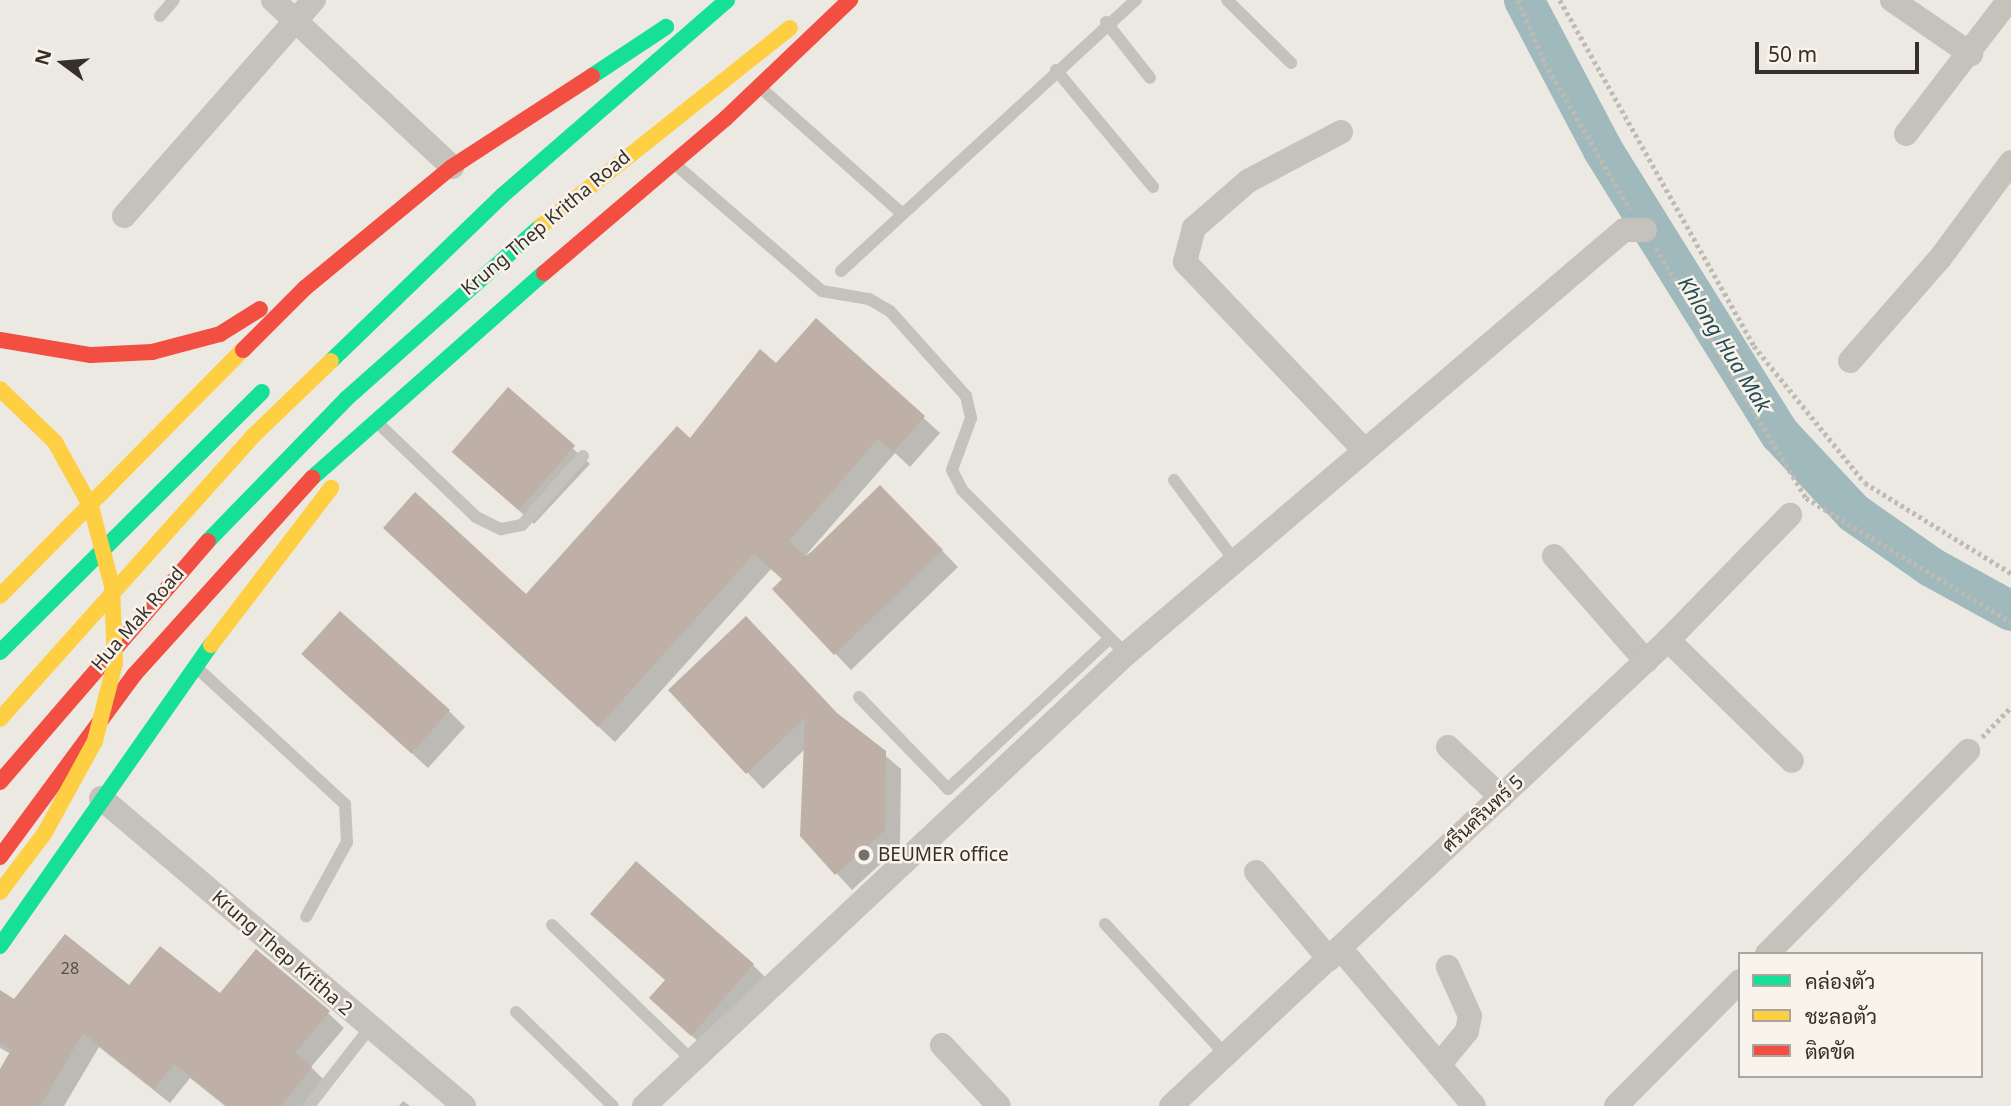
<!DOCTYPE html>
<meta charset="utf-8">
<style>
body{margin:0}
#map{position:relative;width:2011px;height:1106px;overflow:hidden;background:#ece9e2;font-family:"Noto Sans",Sarabun,sans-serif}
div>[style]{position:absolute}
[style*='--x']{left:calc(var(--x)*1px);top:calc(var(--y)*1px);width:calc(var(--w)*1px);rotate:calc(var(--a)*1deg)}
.shadow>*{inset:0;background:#0003}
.river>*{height:40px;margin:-20px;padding:0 20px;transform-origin:20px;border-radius:20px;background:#a0b9bc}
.building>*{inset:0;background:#beb0a6;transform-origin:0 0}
.path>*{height:4.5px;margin-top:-2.25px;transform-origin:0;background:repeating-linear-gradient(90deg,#bebab4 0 3.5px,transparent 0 7px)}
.lane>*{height:12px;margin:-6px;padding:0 6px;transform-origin:6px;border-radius:6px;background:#c5c1bb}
.street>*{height:24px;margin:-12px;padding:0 12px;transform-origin:12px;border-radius:12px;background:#c5c1bb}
.fast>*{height:16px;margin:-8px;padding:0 8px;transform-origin:8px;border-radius:8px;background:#16e098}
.slow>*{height:16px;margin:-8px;padding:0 8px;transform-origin:8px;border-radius:8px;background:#ffcf43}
.jam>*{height:16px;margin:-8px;padding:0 8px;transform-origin:8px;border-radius:8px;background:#f24e42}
.slow-bridge>*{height:16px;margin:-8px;padding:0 8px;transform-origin:8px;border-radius:8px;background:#ffcf43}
.dots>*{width:19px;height:19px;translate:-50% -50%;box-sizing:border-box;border:4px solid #f8f3eb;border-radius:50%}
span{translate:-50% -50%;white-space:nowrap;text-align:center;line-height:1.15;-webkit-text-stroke:5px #f8f3eb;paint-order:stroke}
.number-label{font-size:16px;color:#584f49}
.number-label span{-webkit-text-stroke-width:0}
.street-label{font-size:19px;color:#362f2a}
.poi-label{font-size:19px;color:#362f2a}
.left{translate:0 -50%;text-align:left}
.water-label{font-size:21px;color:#234b54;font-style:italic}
.legend{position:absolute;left:1738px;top:952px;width:245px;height:126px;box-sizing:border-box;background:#f8f3eb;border:2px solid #aaa59e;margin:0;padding:9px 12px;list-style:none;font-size:21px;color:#362f2a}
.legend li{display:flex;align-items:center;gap:14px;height:35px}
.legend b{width:35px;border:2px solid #aaa59e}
.north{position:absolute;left:28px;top:28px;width:70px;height:70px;-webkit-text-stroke:5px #f8f3eb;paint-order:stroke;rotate:286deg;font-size:19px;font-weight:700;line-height:28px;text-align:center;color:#362f2a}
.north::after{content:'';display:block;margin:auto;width:24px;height:32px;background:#362f2a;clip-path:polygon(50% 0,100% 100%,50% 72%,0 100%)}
.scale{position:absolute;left:1755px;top:42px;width:164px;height:32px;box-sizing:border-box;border:4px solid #362f2a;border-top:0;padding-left:9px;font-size:21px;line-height:24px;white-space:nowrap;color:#362f2a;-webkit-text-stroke:5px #f8f3eb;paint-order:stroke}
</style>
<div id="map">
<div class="shadow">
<div style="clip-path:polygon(816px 320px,940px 433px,910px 467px,895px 453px,806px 555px,896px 503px,958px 567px,851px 670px,774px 589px,784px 580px,771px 569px,615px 742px,401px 543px,526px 596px,776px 365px)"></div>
<div style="clip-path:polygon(508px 390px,590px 464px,534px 524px,469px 466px)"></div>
<div style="clip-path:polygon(320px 670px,449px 711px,465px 727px,428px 768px)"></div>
<div style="clip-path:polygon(670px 690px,840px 717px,901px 769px,900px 846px,852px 890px,801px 835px,805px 749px,763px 789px)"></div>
<div style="clip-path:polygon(753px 965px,769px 981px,708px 1050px,667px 1014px,666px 981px)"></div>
<div style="clip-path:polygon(129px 987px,328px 1013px,344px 1028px,311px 1067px,327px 1083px,309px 1106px,225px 1106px,190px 1078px,170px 1103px,99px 1047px,64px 1106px,0 1106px,0 1072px,11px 1054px,0 1048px,0 992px,15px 1001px)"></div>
<div style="clip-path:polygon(403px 1101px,410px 1106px,399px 1106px)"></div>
</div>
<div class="river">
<div style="--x:1524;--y:0;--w:170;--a:62.2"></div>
<div style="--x:1603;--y:150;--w:335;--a:58.1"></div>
<div style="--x:1780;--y:434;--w:108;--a:46.9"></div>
<div style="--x:1854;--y:513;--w:94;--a:35"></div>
<div style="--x:1931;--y:567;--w:91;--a:28.8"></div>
</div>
<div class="building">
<div style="clip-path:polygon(816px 318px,925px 416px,893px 452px,878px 439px,789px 541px,806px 557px,880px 485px,943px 550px,834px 655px,772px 589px,782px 579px,754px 554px,598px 727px,383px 528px,415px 492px,526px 594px,677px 426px,690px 438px,760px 349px,776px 363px)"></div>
<div style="left:508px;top:387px;width:89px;height:86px;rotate:41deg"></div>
<div style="left:340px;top:611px;width:148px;height:58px;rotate:42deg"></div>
<div style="clip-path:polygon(746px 616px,837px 713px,886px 751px,885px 830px,835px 875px,800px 836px,805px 718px,746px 774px,668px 690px)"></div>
<div style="clip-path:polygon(636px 861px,754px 964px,691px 1036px,649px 998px,665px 980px,590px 914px)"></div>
<div style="clip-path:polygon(65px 934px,129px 985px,160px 946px,220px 993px,256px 949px,330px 1011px,295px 1053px,312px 1067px,281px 1106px,227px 1106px,174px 1064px,154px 1089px,83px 1033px,40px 1106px,0 1106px,0 1069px,11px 1050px,0 1043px,0 990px,14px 999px)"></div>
</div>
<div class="path">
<div style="--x:1518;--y:0;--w:69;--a:66.8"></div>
<div style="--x:1545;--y:63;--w:169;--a:59.8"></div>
<div style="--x:1560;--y:0;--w:397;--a:60.7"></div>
<div style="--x:1754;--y:346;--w:176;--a:51"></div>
<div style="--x:1865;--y:483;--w:172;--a:31.7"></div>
<div style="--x:1656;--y:248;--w:292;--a:59"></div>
<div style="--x:1806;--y:498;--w:240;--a:31.2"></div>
<div style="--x:1982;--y:737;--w:42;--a:-46"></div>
</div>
<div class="lane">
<div style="--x:1227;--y:0;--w:90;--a:44.5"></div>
<div style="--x:160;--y:16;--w:21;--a:-49"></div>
<div style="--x:1106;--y:22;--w:71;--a:51.8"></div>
<div style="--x:1056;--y:70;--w:152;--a:50.3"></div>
<div style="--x:762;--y:89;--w:185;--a:41.7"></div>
<div style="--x:676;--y:165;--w:193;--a:40.8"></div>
<div style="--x:822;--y:291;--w:48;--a:9.7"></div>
<div style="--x:869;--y:299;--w:24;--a:30"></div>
<div style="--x:890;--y:311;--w:114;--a:48.2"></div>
<div style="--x:966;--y:396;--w:23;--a:77"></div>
<div style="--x:971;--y:418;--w:55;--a:110.1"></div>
<div style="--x:952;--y:470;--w:22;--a:63"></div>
<div style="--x:962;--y:490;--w:232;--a:45"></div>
<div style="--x:841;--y:271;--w:401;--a:-42.6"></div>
<div style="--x:383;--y:428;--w:129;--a:43.7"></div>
<div style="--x:476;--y:517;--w:28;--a:26"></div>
<div style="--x:501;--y:529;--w:21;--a:-11"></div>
<div style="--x:522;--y:525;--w:92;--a:-48.5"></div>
<div style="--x:1174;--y:480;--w:100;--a:53.1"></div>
<div style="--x:197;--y:668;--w:201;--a:42.6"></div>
<div style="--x:345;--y:804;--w:38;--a:87"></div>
<div style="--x:347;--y:842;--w:85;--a:118.7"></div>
<div style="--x:859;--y:697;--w:128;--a:45.9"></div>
<div style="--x:948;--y:789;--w:221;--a:-43"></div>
<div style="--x:1105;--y:924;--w:178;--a:47.3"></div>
<div style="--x:552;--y:925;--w:194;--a:44"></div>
<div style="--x:516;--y:1012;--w:135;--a:44.1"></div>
<div style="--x:309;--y:1106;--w:98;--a:-52.1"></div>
</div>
<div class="street">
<div style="--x:273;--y:0;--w:245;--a:43"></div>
<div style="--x:1892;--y:0;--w:96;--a:34.4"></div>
<div style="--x:1341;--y:132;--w:105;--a:152.2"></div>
<div style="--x:1248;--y:181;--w:72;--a:139"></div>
<div style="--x:1194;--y:228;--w:35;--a:105"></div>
<div style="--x:1185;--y:262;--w:258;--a:46.4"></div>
<div style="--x:1906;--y:134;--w:169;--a:-52.5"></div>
<div style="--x:124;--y:216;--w:288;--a:-48.7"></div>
<div style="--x:1850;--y:361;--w:138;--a:-48.8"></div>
<div style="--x:1941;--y:257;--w:118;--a:-53.6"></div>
<div style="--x:1554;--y:556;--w:140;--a:48.8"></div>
<div style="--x:1668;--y:640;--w:173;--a:44.3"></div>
<div style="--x:1448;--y:747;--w:73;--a:43.3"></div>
<div style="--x:101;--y:798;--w:476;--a:40.3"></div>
<div style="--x:1256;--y:872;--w:114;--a:50"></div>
<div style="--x:1340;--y:948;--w:207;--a:49.7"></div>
<div style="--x:1767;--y:954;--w:286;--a:-45.3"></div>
<div style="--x:942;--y:1045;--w:83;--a:46.9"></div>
<div style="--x:1439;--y:1065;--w:44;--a:-50.5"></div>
<div style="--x:1467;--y:1031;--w:15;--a:-79"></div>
<div style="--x:1470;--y:1016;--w:54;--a:-114.2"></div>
<div style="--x:644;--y:1106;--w:661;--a:-43.16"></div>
<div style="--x:1126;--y:654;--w:654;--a:-40.41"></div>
<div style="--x:1624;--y:230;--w:21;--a:0"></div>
<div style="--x:1171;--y:1106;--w:681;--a:-43.16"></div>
<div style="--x:1668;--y:640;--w:175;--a:-45.7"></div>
<div style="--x:1616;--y:1106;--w:176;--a:-45.2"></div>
</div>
<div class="fast">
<div style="--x:592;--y:76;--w:89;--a:-33.5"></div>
<div style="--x:331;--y:361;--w:239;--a:-44"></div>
<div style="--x:503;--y:195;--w:297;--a:-41"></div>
<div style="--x:312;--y:478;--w:310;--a:-41.5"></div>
<div style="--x:208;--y:541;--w:198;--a:-45.8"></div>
<div style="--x:346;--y:399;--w:261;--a:-41.6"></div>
<div style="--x:0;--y:652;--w:369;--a:-44.8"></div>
<div style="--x:0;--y:946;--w:368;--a:-55"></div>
</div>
<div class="slow">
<div style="--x:541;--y:226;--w:318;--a:-38.5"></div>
<div style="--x:0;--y:596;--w:346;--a:-45.4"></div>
<div style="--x:211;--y:645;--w:198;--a:-52.6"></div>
<div style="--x:0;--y:719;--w:380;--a:-48.2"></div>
<div style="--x:253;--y:436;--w:108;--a:-43.9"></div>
</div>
<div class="jam">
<div style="--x:544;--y:273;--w:238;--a:-40.4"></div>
<div style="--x:725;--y:119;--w:173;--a:-43.6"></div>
<div style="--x:0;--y:340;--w:92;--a:9.4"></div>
<div style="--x:91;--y:355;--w:61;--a:-2.8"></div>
<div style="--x:152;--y:352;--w:70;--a:-14.8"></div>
<div style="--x:220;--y:334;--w:47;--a:-32"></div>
<div style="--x:243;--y:350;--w:88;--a:-45"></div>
<div style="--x:305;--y:288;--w:190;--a:-39.5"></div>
<div style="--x:452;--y:167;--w:167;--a:-33"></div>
<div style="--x:0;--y:782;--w:318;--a:-49.2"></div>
<div style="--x:0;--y:857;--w:226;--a:-53.6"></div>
<div style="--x:134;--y:675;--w:266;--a:-47.9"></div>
</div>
<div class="slow-bridge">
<div style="--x:0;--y:389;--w:76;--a:43.9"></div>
<div style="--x:55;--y:442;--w:74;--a:61"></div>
<div style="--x:91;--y:507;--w:82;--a:75.1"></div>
<div style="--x:112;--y:586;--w:77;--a:87.8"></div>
<div style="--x:115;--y:663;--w:81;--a:104.4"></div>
<div style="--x:95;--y:741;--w:106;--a:118.7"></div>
<div style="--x:44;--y:834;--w:73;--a:127.2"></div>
</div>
<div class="dots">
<div style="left:864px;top:855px;background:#76706a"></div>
</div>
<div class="number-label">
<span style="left:70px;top:968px">28</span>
</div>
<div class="street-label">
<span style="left:546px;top:223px;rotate:-40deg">Krung Thep Kritha Road</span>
<span style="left:138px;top:619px;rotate:-49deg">Hua Mak Road</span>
<span style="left:1483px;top:814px;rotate:-43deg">ศรีนครินทร์ 5</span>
<span style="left:282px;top:953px;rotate:41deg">Krung Thep Kritha 2</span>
</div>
<div class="poi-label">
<span class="left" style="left:878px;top:855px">BEUMER office</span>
</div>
<div class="water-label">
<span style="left:1725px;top:344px;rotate:58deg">Khlong Hua Mak</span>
</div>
<ul class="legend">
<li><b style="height:9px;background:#16e098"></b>คล่องตัว</li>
<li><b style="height:9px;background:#ffcf43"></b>ชะลอตัว</li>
<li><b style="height:9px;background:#f24e42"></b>ติดขัด</li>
</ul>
<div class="north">N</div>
<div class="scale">50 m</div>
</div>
